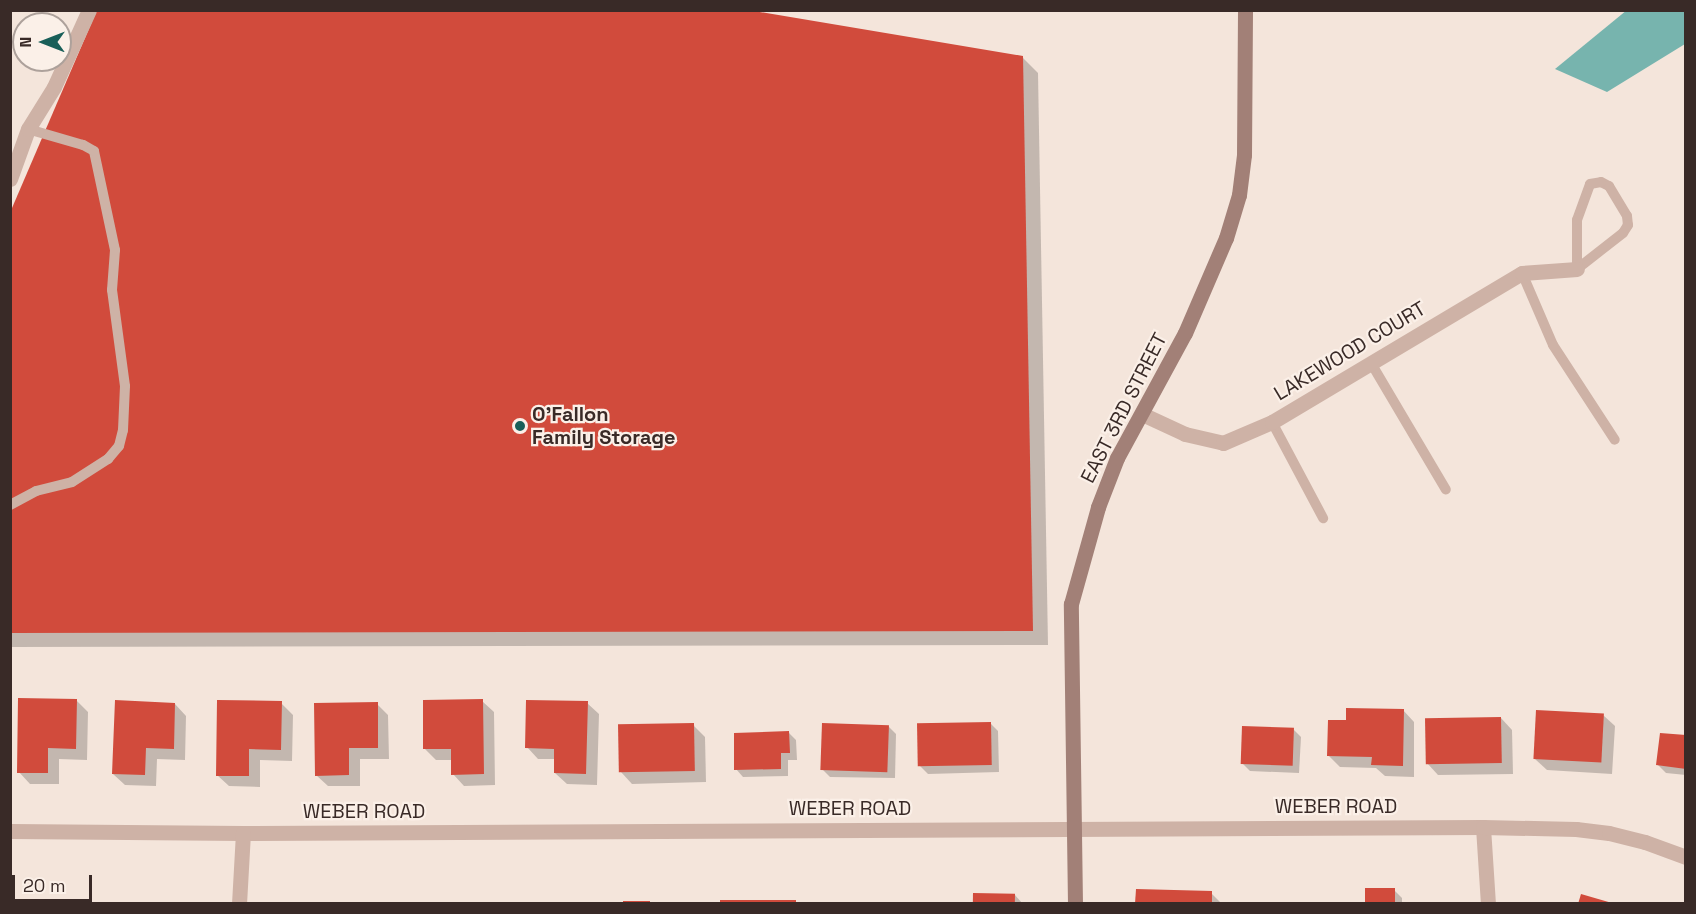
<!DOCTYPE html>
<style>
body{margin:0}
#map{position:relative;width:1696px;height:914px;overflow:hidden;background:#f4e5db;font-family:"Space Grotesk",sans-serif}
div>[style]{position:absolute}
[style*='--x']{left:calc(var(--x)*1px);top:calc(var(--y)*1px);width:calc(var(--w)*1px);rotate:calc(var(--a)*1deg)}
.water>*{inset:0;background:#77b4ae}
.shadow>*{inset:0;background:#0003;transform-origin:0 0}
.building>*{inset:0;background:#d14b3c;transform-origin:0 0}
.lane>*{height:10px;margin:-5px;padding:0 5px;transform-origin:5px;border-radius:5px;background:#ceb2a6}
.street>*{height:15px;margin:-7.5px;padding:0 7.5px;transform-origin:7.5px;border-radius:7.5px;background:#ceb2a6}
.secondary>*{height:15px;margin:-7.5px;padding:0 7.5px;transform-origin:7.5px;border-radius:7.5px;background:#a28077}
.dots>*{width:16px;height:16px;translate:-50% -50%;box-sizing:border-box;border:3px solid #fbf0e8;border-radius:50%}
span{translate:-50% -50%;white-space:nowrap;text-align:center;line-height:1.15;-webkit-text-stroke:4.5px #fbf0e8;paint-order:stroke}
.street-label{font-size:20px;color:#392a27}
.poi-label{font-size:20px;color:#392a27;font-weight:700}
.left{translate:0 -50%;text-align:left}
.frame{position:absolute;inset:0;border:12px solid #392a27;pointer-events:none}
.north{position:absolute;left:12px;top:12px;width:60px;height:60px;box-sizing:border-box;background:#fbf0e8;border:2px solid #ada19b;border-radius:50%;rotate:270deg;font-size:16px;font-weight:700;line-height:24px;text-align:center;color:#392a27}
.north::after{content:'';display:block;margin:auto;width:21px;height:27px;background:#195f59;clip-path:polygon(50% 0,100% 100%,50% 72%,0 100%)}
.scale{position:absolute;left:12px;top:875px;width:80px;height:27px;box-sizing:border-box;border:3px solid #392a27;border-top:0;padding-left:8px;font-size:18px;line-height:21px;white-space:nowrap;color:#392a27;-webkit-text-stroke:4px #fbf0e8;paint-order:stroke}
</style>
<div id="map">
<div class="water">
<div style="clip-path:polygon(1627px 10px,1685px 11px,1685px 44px,1607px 92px,1555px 69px)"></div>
</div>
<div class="shadow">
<div style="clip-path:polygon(1023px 58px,1038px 73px,1048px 645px,10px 647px,10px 233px,14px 209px)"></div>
<div style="clip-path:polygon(76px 700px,88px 712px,87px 760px,59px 759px,59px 784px,30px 784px,19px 772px)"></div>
<div style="clip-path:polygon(482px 701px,494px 712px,495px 785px,464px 786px,453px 774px,453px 760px,436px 760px,424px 748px)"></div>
<div style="clip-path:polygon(281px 703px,293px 715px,292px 761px,260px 760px,260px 787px,229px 786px,217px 775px)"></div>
<div style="clip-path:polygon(587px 703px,599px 714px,597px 785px,567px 784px,555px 773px,556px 759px,538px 759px,527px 747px)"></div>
<div style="clip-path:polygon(175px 704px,186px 716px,185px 760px,157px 759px,156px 786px,125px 785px,113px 774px)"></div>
<div style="clip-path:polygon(377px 704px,388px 715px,389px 759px,360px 759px,360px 786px,328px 786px,316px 775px)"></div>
<div style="clip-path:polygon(1403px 710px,1414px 722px,1414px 777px,1385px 776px,1376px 768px,1340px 767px,1328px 755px,1347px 722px)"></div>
<div style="clip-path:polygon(1603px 715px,1615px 726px,1612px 774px,1547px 770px,1535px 759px)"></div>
<div style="clip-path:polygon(1501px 718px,1512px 730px,1513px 774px,1438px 775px,1427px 763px)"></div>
<div style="clip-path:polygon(991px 724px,998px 731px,999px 772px,928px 774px,920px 766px)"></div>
<div style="clip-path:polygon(693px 725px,705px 737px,706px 782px,632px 784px,621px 772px)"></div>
<div style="clip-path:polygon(888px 726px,896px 734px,895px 778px,830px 777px,822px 769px)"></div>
<div style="clip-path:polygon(1293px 729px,1301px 737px,1299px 773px,1250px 771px,1242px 763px)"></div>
<div style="clip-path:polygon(789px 733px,796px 740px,797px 760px,788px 760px,788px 776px,743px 777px,736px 769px)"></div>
<div style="clip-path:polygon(1686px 737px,1686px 775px,1666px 773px,1658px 765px)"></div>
<div style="clip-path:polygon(1394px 890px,1402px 898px,1402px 904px,1367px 904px)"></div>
<div style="clip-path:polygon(1211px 893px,1222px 904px,1137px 904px)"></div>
<div style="clip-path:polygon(1015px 895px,1023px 904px,975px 904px)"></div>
<div style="left:624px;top:903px;width:73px;height:1px"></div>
</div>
<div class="building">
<div style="clip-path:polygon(97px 10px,748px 10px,1023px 56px,1033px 631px,10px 633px,12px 208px)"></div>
<div style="clip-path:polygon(18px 698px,77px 699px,76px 749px,48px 748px,48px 773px,17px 773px)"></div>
<div style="clip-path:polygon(483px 699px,484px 774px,451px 775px,451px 749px,423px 749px,423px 700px)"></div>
<div style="clip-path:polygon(115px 700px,175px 703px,174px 749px,146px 748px,145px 775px,112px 774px)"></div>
<div style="clip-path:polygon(217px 700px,282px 701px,281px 750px,249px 749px,249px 776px,216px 776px)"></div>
<div style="clip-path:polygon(526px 700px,588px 701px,586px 774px,554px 773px,554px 749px,525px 748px)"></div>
<div style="clip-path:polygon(378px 702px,378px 748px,349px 748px,349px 775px,315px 776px,314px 703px)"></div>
<div style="clip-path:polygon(1346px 708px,1404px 709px,1403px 766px,1371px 765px,1372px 757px,1327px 756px,1328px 720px,1346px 720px)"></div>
<div style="left:1536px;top:710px;width:68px;height:49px;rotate:3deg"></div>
<div style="left:1501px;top:717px;width:46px;height:76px;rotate:89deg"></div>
<div style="left:991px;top:722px;width:43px;height:74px;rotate:89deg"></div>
<div style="left:694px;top:723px;width:48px;height:76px;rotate:89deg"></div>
<div style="left:822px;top:723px;width:67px;height:47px;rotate:2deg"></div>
<div style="left:1242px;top:726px;width:52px;height:38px;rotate:2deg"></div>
<div style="clip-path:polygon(789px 731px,790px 753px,781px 753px,781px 769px,734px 770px,734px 733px)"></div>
<div style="clip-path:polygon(1660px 733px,1686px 735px,1686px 769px,1656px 765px)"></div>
<div style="left:1395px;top:888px;width:16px;height:30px;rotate:90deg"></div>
<div style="clip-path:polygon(1136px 889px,1212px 891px,1212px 904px,1135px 904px)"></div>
<div style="left:973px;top:893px;width:42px;height:11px;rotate:1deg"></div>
<div style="clip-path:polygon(1581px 894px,1612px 903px,1612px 904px,1578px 904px)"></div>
<div style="left:720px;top:900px;width:76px;height:4px"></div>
<div style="left:623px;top:901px;width:27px;height:3px"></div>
</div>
<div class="lane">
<div style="--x:1601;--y:182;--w:9;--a:27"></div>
<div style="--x:1609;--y:186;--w:35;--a:59"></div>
<div style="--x:1627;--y:216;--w:9;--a:84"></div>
<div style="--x:1628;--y:225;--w:9;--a:122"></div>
<div style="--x:1623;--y:233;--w:58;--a:142"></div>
<div style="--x:1577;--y:269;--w:49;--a:-90"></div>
<div style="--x:1577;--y:220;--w:38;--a:-70"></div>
<div style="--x:1590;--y:184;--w:11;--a:-10"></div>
<div style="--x:1522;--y:273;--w:78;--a:66.7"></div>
<div style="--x:1553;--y:345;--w:113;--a:56.9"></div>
<div style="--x:1371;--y:363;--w:147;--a:59.4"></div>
<div style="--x:1272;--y:422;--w:109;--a:62"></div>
<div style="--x:10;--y:505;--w:30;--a:-28"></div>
<div style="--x:36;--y:491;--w:37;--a:-14"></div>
<div style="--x:72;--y:482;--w:43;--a:-32.6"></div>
<div style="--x:108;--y:459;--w:17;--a:-50"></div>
<div style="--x:119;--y:446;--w:16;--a:-76"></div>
<div style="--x:123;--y:430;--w:44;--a:-87.4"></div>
<div style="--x:125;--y:386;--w:97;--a:-97.7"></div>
<div style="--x:112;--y:290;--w:40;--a:-85.7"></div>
<div style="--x:115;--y:250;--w:101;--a:-102"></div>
<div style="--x:94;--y:151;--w:13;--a:-151"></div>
<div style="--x:83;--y:145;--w:57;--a:-163.8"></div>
</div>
<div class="street">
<div style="--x:10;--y:179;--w:53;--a:-70.2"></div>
<div style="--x:28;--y:129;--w:49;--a:-58.2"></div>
<div style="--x:54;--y:87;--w:85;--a:-65.6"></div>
<div style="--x:1142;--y:414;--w:47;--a:24.9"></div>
<div style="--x:1185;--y:434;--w:39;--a:13"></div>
<div style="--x:1223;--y:443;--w:53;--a:-23.2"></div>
<div style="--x:1272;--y:422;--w:291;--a:-30.8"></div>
<div style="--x:1522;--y:273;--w:55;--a:-4.2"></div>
<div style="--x:1483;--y:827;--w:77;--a:86.3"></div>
<div style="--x:10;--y:831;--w:233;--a:0.5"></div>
<div style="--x:243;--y:833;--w:1240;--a:-0.28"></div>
<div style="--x:1483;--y:827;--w:93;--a:1.2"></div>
<div style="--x:1576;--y:829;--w:33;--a:7"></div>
<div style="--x:1609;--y:833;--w:37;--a:14"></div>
<div style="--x:1645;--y:842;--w:44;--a:20.1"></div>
<div style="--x:239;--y:904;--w:71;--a:-86.8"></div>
</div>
<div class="secondary">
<div style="--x:1075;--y:904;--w:300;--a:-90.8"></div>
<div style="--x:1071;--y:604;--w:101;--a:-74.4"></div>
<div style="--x:1098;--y:507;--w:53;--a:-68.8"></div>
<div style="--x:1117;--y:458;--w:142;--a:-61.5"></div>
<div style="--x:1185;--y:333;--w:103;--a:-66.7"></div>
<div style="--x:1226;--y:238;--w:45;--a:-73.2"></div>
<div style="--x:1239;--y:195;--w:40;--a:-82.9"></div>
<div style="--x:1244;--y:155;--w:145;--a:-89.6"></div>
</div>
<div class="dots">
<div style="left:520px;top:426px;background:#195f59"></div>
</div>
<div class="street-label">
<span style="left:1350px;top:351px;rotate:-31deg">LAKEWOOD COURT</span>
<span style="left:1124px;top:408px;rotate:-63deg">EAST 3RD STREET</span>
<span style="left:1336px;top:806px">WEBER ROAD</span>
<span style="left:850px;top:808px">WEBER ROAD</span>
<span style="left:364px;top:811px">WEBER ROAD</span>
</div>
<div class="poi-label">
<span class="left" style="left:532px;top:426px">O'Fallon<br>Family Storage</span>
</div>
<div class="frame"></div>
<div class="north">N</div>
<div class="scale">20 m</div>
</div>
